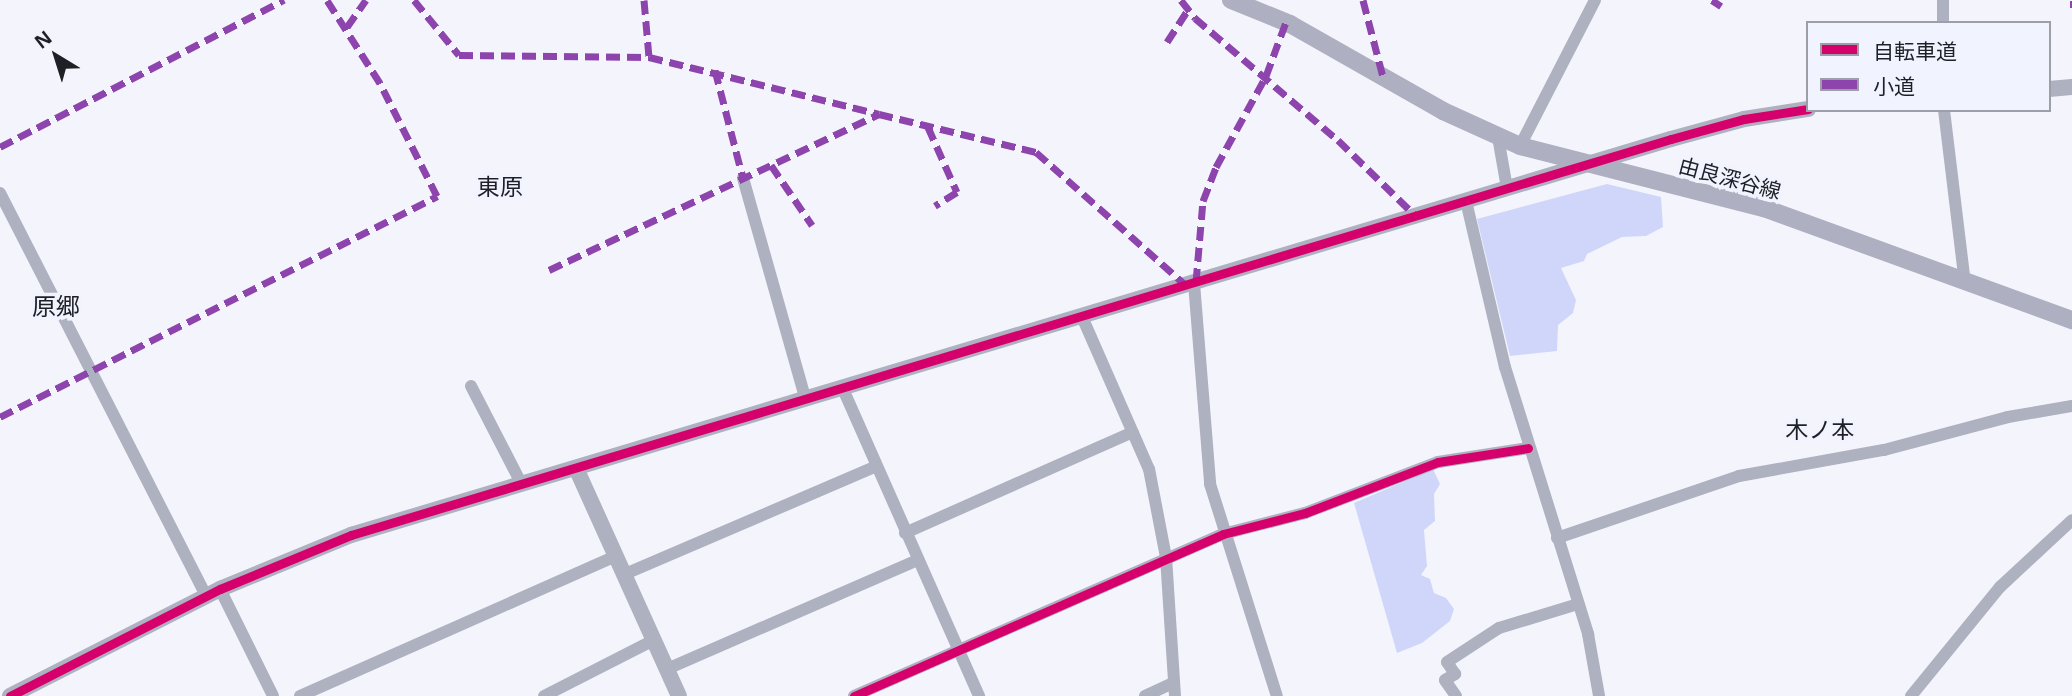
<!DOCTYPE html>
<meta charset="utf-8">
<style>
body{margin:0}
#map{position:relative;width:2072px;height:696px;overflow:hidden;background:#f4f5fc;font-family:"Noto Sans","Noto Sans JP",sans-serif}
div>[style]{position:absolute}
[style*='--x']{left:calc(var(--x)*1px);top:calc(var(--y)*1px);width:calc(var(--w)*1px);rotate:calc(var(--a)*1deg)}
.forest>*{inset:0;background:#d0d6f9}
.minor>*{height:12px;margin:-6px;padding:0 6px;transform-origin:6px;border-radius:6px;background:#aeb1bf}
.tertiary>*{height:16px;margin:-8px;padding:0 8px;transform-origin:8px;border-radius:8px;background:#aeb1bf}
.secondary>*{height:18px;margin:-9px;padding:0 9px;transform-origin:9px;border-radius:9px;background:#aeafc0}
.quiet>*{height:7px;margin-top:-3.5px;transform-origin:0;background:repeating-linear-gradient(90deg,#8e44ad 0 14px,transparent 0 21px)}
.cycleway>*{height:9px;margin:-4.5px;padding:0 4.5px;transform-origin:4.5px;border-radius:4.5px;background:#d6006c}
span{translate:-50% -50%;white-space:nowrap;text-align:center;line-height:1.15;-webkit-text-stroke:7px #f1f3ff;paint-order:stroke}
.street-label{font-size:21px;color:#1f2026}
.neighbourhood-label{font-size:23px;color:#1f2026}
.quarter-label{font-size:24px;color:#1f2026}
.legend{position:absolute;left:1806px;top:21px;width:245px;height:91px;box-sizing:border-box;background:#f1f3ff;border:2px solid #9d9fa8;margin:0;padding:9px 12px;list-style:none;font-size:21px;color:#1f2026}
.legend li{display:flex;align-items:center;gap:14px;height:35px}
.legend b{width:35px;border:2px solid #9d9fa8}
.north{position:absolute;left:21px;top:21px;width:70px;height:70px;-webkit-text-stroke:5px #f1f3ff;paint-order:stroke;rotate:322deg;font-size:19px;font-weight:700;line-height:28px;text-align:center;color:#1f2026}
.north::after{content:'';display:block;margin:auto;width:24px;height:32px;background:#1f2026;clip-path:polygon(50% 0,100% 100%,50% 72%,0 100%)}
</style>
<div id="map">
<div class="forest">
<div style="clip-path:polygon(1607px 184px,1661px 197px,1663px 227px,1646px 236px,1622px 237px,1587px 254px,1584px 261px,1561px 268px,1576px 300px,1573px 313px,1558px 325px,1557px 351px,1510px 356px,1477px 219px)"></div>
<div style="clip-path:polygon(1433px 469px,1440px 484px,1434px 494px,1435px 521px,1424px 530px,1427px 566px,1421px 575px,1430px 579px,1434px 593px,1446px 598px,1454px 609px,1450px 621px,1422px 643px,1397px 653px,1354px 503px)"></div>
</div>
<div class="minor">
<div style="--x:1943;--y:0;--w:23;--a:90"></div>
<div style="--x:1944;--y:110;--w:175;--a:83.1"></div>
<div style="--x:1498;--y:137;--w:52;--a:80"></div>
<div style="--x:1520;--y:146;--w:164;--a:-62.8"></div>
<div style="--x:743;--y:178;--w:231;--a:74.2"></div>
<div style="--x:0;--y:193;--w:453;--a:62.9"></div>
<div style="--x:1466;--y:201;--w:171;--a:76.8"></div>
<div style="--x:1505;--y:367;--w:280;--a:72.7"></div>
<div style="--x:1588;--y:634;--w:63;--a:79.9"></div>
<div style="--x:1194;--y:283;--w:202;--a:85.4"></div>
<div style="--x:1210;--y:484;--w:222;--a:72.5"></div>
<div style="--x:1083;--y:319;--w:164;--a:66.3"></div>
<div style="--x:1149;--y:469;--w:90;--a:79.1"></div>
<div style="--x:1166;--y:557;--w:139;--a:86.3"></div>
<div style="--x:471;--y:386;--w:111;--a:62.7"></div>
<div style="--x:843;--y:389;--w:336;--a:66.1"></div>
<div style="--x:905;--y:533;--w:249;--a:-23.9"></div>
<div style="--x:1557;--y:538;--w:192;--a:-18.8"></div>
<div style="--x:1739;--y:476;--w:147;--a:-10.2"></div>
<div style="--x:1884;--y:450;--w:128;--a:-14.9"></div>
<div style="--x:2008;--y:417;--w:65;--a:-9.8"></div>
<div style="--x:625;--y:574;--w:272;--a:-23.2"></div>
<div style="--x:220;--y:589;--w:119;--a:63.6"></div>
<div style="--x:667;--y:669;--w:274;--a:-23.5"></div>
<div style="--x:300;--y:696;--w:346;--a:-23.9"></div>
<div style="--x:544;--y:696;--w:123;--a:-27"></div>
<div style="--x:854;--y:696;--w:403;--a:-23.7"></div>
<div style="--x:1223;--y:534;--w:85;--a:-14.4"></div>
<div style="--x:1305;--y:513;--w:142;--a:-21"></div>
<div style="--x:1438;--y:462;--w:91;--a:-8.8"></div>
<div style="--x:1145;--y:696;--w:31;--a:-25"></div>
<div style="--x:1456;--y:696;--w:19;--a:-125"></div>
<div style="--x:1445;--y:680;--w:12;--a:-31"></div>
<div style="--x:1455;--y:674;--w:14;--a:-124"></div>
<div style="--x:1447;--y:662;--w:62;--a:-33.2"></div>
<div style="--x:1499;--y:628;--w:83;--a:-16.9"></div>
<div style="--x:1911;--y:696;--w:141;--a:-50.8"></div>
<div style="--x:2000;--y:587;--w:98;--a:-42.9"></div>
</div>
<div class="tertiary">
<div style="--x:2049;--y:89;--w:23;--a:-5"></div>
<div style="--x:576;--y:468;--w:250;--a:65.7"></div>
<div style="--x:10;--y:696;--w:236;--a:-27"></div>
<div style="--x:220;--y:589;--w:142;--a:-22.4"></div>
<div style="--x:351;--y:535;--w:1378;--a:-16.7"></div>
<div style="--x:1671;--y:139;--w:76;--a:-15.3"></div>
<div style="--x:1744;--y:119;--w:65;--a:-8.9"></div>
</div>
<div class="secondary">
<div style="--x:1231;--y:0;--w:64;--a:22.1"></div>
<div style="--x:1290;--y:24;--w:176;--a:29.6"></div>
<div style="--x:1443;--y:111;--w:85;--a:24.4"></div>
<div style="--x:1520;--y:146;--w:252;--a:14.3"></div>
<div style="--x:1764;--y:208;--w:328;--a:20"></div>
</div>
<div class="quiet">
<div style="--x:414;--y:0;--w:71;--a:50.7"></div>
<div style="--x:459;--y:55;--w:190;--a:0.6"></div>
<div style="--x:649;--y:57;--w:237;--a:13.9"></div>
<div style="--x:644;--y:0;--w:57;--a:85"></div>
<div style="--x:1181;--y:0;--w:23;--a:52"></div>
<div style="--x:1195;--y:18;--w:188;--a:40.5"></div>
<div style="--x:1338;--y:140;--w:109;--a:44.3"></div>
<div style="--x:1363;--y:0;--w:80;--a:75.4"></div>
<div style="--x:1712;--y:0;--w:11;--a:34"></div>
<div style="--x:2070;--y:4;--w:2;--a:0"></div>
<div style="--x:347;--y:27;--w:33;--a:-55"></div>
<div style="--x:1167;--y:42;--w:37;--a:-57"></div>
<div style="--x:715;--y:70;--w:112;--a:75.5"></div>
<div style="--x:928;--y:127;--w:71;--a:66"></div>
<div style="--x:957;--y:192;--w:26;--a:148"></div>
<div style="--x:0;--y:147;--w:320;--a:-27.4"></div>
<div style="--x:771;--y:165;--w:73;--a:55.7"></div>
<div style="--x:549;--y:270;--w:365;--a:-25.3"></div>
<div style="--x:879;--y:114;--w:162;--a:13.6"></div>
<div style="--x:1036;--y:152;--w:200;--a:41.6"></div>
<div style="--x:1196;--y:282;--w:81;--a:-85.1"></div>
<div style="--x:1203;--y:201;--w:36;--a:-69"></div>
<div style="--x:1216;--y:167;--w:104;--a:-61.2"></div>
<div style="--x:1266;--y:76;--w:58;--a:-69.7"></div>
<div style="--x:0;--y:417;--w:490;--a:-26.8"></div>
<div style="--x:437;--y:196;--w:127;--a:-116.8"></div>
<div style="--x:380;--y:83;--w:98;--a:-122.6"></div>
</div>
<div class="cycleway">
<div style="--x:10;--y:696;--w:236;--a:-27"></div>
<div style="--x:220;--y:589;--w:142;--a:-22.4"></div>
<div style="--x:351;--y:535;--w:1378;--a:-16.7"></div>
<div style="--x:1671;--y:139;--w:76;--a:-15.3"></div>
<div style="--x:1744;--y:119;--w:65;--a:-8.9"></div>
<div style="--x:854;--y:696;--w:403;--a:-23.7"></div>
<div style="--x:1223;--y:534;--w:85;--a:-14.4"></div>
<div style="--x:1305;--y:513;--w:142;--a:-21"></div>
<div style="--x:1438;--y:462;--w:91;--a:-8.8"></div>
</div>
<div class="street-label">
<span style="left:1730px;top:178px;rotate:15deg">由良深谷線</span>
</div>
<div class="neighbourhood-label">
<span style="left:500px;top:186px">東原</span>
<span style="left:1820px;top:429px">木ノ本</span>
</div>
<div class="quarter-label">
<span style="left:56px;top:306px">原郷</span>
</div>
<ul class="legend">
<li><b style="height:9px;background:#d6006c"></b>自転車道</li>
<li><b style="height:9px;background:#8e44ad"></b>小道</li>
</ul>
<div class="north">N</div>
</div>
